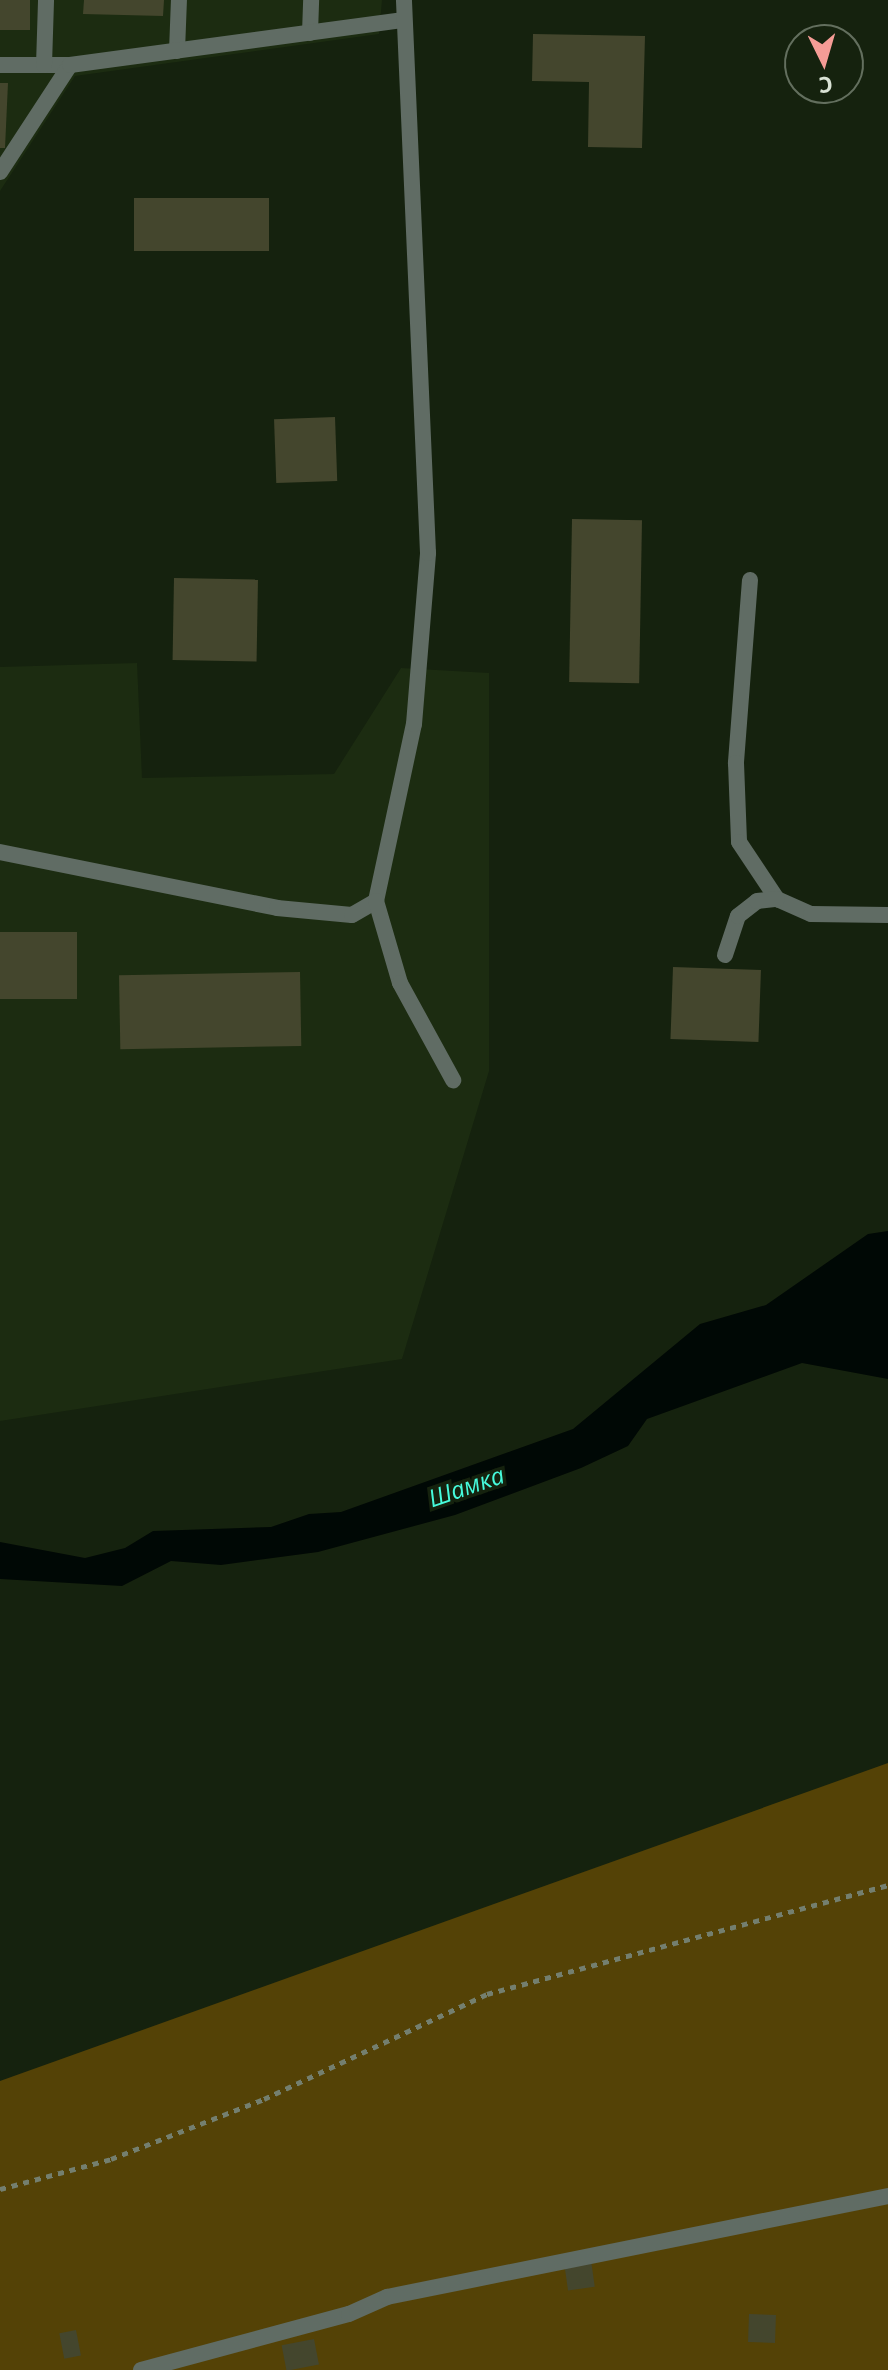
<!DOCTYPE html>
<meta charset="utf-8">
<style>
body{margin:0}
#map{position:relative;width:888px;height:2370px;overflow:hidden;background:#15220e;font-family:"Open Sans",sans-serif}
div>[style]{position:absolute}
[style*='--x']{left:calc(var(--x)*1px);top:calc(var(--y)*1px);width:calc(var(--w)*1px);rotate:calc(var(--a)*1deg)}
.built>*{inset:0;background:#1c2c11}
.green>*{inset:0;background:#544206}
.water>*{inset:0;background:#000805}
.building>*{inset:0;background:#44462d;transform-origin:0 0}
.path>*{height:5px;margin-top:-2.5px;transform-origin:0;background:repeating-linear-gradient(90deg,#747f6f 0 6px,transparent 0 12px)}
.service>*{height:16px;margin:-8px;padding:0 8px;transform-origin:8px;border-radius:8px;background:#606c64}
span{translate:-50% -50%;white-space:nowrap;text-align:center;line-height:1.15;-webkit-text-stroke:7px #15220e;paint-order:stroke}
.water-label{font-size:24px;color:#46fbdc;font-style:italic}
.north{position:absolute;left:784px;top:24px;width:80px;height:80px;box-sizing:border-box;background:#15220e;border:2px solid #636f5e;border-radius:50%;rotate:175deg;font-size:22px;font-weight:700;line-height:32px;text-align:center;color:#d9e2d5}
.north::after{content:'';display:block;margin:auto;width:28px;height:36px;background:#f59c96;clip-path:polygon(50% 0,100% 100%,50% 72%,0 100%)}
</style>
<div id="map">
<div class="built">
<div style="clip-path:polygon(0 0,382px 0,379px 34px,75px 76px,0 191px)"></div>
<div style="clip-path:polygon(137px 663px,142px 778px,334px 774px,401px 668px,489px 673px,489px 1071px,402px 1359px,0 1421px,0 667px)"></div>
</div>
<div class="green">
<div style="clip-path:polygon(888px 1763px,888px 2370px,0 2370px,0 2081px)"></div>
</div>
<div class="water">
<div style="clip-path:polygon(888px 1231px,888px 1379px,802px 1363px,647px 1419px,628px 1446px,581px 1468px,455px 1515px,318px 1552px,221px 1565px,171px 1561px,122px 1586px,0 1579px,0 1542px,85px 1558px,125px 1548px,153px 1531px,271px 1527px,309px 1514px,341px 1512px,573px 1429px,700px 1324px,766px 1305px,868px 1234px)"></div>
</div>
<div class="building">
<div style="left:0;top:0;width:30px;height:30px"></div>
<div style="clip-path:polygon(84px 0,164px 0,163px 16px,83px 14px)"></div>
<div style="clip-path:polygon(533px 34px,645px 36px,642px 148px,588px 147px,589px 82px,532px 81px)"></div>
<div style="clip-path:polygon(0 83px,8px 83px,5px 148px,0 148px)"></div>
<div style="left:134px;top:198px;width:135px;height:53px"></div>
<div style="left:335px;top:417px;width:64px;height:61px;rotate:88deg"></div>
<div style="left:572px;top:519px;width:70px;height:163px;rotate:1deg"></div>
<div style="left:174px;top:578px;width:84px;height:82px;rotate:1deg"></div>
<div style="left:77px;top:932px;width:67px;height:77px;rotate:90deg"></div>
<div style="left:673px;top:967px;width:88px;height:72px;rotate:2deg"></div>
<div style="left:300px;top:972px;width:74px;height:181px;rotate:89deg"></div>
<div style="left:591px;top:2260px;width:27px;height:27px;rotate:82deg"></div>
<div style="left:749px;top:2314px;width:27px;height:28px;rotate:2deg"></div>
<div style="left:76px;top:2330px;width:26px;height:17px;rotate:79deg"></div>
<div style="left:314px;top:2339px;width:26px;height:33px;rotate:79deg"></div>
</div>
<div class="path">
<div style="--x:0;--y:2189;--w:115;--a:-15.1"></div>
<div style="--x:111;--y:2159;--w:164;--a:-21.4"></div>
<div style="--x:264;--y:2099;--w:246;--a:-25.2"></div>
<div style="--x:487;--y:1994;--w:416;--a:-15.2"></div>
</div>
<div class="service">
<div style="--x:310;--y:33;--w:33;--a:-88"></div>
<div style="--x:177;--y:51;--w:51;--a:-87.8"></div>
<div style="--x:0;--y:65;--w:70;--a:0"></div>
<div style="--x:44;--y:65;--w:65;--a:-88.2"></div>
<div style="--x:0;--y:172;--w:128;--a:-56.8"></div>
<div style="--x:70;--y:65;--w:335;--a:-7.7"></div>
<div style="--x:750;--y:580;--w:184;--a:94.4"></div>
<div style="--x:736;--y:763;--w:79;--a:87.8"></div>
<div style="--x:739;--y:842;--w:69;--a:56.3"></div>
<div style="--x:777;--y:899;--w:37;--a:24"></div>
<div style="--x:811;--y:914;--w:77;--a:0.7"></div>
<div style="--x:0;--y:852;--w:283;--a:11.4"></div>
<div style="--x:277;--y:908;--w:75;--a:5.3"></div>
<div style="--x:352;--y:915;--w:28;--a:-30"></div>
<div style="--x:376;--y:901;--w:181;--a:-77.9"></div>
<div style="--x:414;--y:724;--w:172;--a:-85.3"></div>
<div style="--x:428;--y:553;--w:554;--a:-92.49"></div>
<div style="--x:376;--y:901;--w:85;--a:73.7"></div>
<div style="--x:400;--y:983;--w:111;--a:61.3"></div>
<div style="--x:725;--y:955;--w:41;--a:-71.6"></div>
<div style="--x:738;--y:916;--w:24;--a:-38"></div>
<div style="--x:757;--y:901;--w:20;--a:-6"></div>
<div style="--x:141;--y:2370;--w:215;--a:-15.1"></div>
<div style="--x:349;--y:2314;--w:42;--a:-24.1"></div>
<div style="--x:387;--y:2297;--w:511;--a:-11.4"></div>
</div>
<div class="water-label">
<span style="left:466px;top:1486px;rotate:-19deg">Шамка</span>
</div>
<div class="north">С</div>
</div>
